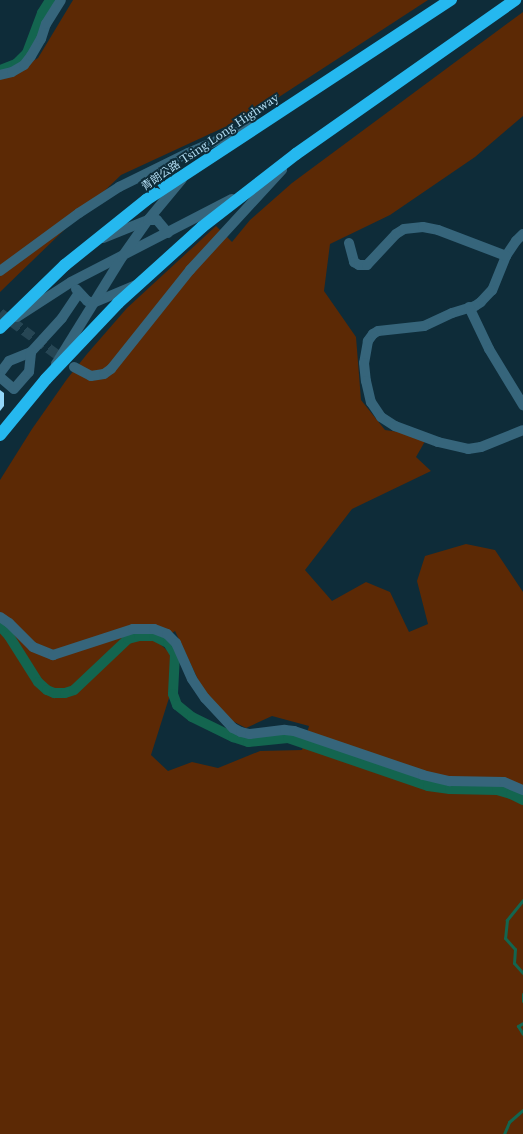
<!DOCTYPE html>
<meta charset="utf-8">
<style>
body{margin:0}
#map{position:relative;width:523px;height:1134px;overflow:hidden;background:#0e2c39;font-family:"Libre Baskerville","Noto Sans TC",serif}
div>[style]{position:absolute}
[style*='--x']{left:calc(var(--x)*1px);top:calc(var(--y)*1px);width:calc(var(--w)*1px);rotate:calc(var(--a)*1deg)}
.green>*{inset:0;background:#5c2905}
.stream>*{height:3px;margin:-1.5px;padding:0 1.5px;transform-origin:1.5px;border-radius:1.5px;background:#13654f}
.canal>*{height:10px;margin:-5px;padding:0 5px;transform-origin:5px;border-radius:5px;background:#13654f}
.building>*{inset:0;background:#93d7f9}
.minor-tunnel>*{height:10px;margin-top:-5px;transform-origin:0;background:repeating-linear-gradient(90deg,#264654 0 10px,transparent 0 15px)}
.minor>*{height:10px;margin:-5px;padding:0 5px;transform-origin:5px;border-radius:5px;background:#36657b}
.highway>*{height:12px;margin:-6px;padding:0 6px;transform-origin:6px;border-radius:6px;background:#25b8ef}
span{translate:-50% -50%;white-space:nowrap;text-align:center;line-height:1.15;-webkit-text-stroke:4px #0e2c39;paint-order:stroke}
.street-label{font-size:11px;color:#b0daef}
</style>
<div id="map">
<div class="green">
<div style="clip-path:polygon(73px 0,428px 0,253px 114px,121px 175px,0 292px,0 78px,5px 78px,38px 58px)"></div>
<div style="clip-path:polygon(evenodd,523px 12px,523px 116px,475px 157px,390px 215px,330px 244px,324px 291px,356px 337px,361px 400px,385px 430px,428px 436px,416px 457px,431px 471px,352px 509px,305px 570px,332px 601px,366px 582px,390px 592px,409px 632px,428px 624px,417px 581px,425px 556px,466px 544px,495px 550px,523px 592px,523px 1134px,0 1134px,0 480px,32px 429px,67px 379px,87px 354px,127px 308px,216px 226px,232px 242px,250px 220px,292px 183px,523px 12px,175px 631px,213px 711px,246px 728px,272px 716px,309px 726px,302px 750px,260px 751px,218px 768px,192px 762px,168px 771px,151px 755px,169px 698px,172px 655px,159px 643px,175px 631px)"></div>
</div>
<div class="stream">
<div style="--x:523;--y:900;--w:26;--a:129"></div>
<div style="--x:507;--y:920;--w:18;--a:96"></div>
<div style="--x:505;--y:938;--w:15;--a:48"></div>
<div style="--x:515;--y:949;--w:14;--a:94"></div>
<div style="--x:514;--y:963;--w:13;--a:48"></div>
<div style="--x:523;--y:994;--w:7;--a:90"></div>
<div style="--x:523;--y:1023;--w:6;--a:149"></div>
<div style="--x:518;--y:1026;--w:9;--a:58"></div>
<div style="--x:504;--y:1134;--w:13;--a:-67"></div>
<div style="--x:509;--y:1122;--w:18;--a:-41"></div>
</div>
<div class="canal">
<div style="--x:0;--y:70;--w:17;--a:-21"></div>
<div style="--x:16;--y:64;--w:16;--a:-45"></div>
<div style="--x:27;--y:53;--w:43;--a:-69.4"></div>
<div style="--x:42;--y:13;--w:15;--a:-58"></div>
<div style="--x:0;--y:626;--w:13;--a:48"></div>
<div style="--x:9;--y:636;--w:54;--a:57.8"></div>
<div style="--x:38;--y:682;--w:12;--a:42"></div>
<div style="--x:47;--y:690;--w:8;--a:23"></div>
<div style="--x:54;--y:693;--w:11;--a:0"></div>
<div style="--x:65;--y:693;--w:9;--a:-18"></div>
<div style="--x:74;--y:690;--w:74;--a:-43.4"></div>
<div style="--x:128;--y:639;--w:11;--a:-15"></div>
<div style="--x:139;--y:636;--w:15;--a:0"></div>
<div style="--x:154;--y:636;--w:16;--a:27"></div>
<div style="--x:168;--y:643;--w:13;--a:58"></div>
<div style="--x:175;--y:654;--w:40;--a:92.9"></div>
<div style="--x:173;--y:694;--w:12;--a:70"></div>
<div style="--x:177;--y:705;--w:19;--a:39"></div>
<div style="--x:192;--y:717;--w:46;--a:26"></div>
<div style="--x:233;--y:737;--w:16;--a:18"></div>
<div style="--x:248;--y:742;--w:40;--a:-5.7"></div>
<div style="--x:288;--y:738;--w:148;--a:18.9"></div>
<div style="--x:428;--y:786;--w:22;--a:8"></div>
<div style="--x:450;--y:789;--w:47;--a:1.2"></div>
<div style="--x:497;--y:790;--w:15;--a:16"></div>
<div style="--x:511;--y:794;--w:13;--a:27"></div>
</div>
<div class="building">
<div style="clip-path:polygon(0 390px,4px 393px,4px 406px,0 411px)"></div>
</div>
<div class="minor-tunnel">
<div style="--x:0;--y:313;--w:83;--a:36.2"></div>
</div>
<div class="minor">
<div style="--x:0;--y:75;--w:12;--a:-14"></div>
<div style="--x:12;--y:72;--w:14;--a:-30"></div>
<div style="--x:24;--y:65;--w:11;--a:-52"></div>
<div style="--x:31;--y:56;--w:20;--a:-60"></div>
<div style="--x:41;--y:39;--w:16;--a:-72"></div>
<div style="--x:46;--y:24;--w:28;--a:-58"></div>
<div style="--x:523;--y:234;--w:10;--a:135"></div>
<div style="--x:516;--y:241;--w:18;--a:124"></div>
<div style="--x:506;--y:256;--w:37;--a:112"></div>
<div style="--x:492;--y:290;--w:16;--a:133"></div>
<div style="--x:481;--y:302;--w:7;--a:146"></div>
<div style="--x:475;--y:306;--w:24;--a:163"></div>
<div style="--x:452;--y:313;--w:31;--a:155"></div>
<div style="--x:424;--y:326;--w:46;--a:173.8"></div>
<div style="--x:378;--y:331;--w:6;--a:149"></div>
<div style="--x:373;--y:334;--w:9;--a:126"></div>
<div style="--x:368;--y:341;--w:22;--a:100"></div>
<div style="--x:364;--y:363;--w:18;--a:84"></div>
<div style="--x:366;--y:381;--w:22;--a:77"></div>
<div style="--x:371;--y:402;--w:18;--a:56"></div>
<div style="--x:381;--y:417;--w:17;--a:33"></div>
<div style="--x:395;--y:426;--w:46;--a:20.4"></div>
<div style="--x:438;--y:442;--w:31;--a:13"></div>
<div style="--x:468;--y:449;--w:13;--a:-9"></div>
<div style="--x:481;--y:447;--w:45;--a:-22"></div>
<div style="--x:103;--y:238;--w:48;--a:-21.8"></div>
<div style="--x:148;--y:220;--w:9;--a:0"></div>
<div style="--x:157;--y:220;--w:17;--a:50"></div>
<div style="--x:349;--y:243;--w:20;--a:75"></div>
<div style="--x:354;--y:262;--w:6;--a:31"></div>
<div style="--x:359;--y:265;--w:8;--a:0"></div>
<div style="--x:367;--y:265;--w:42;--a:-46.9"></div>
<div style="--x:396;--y:234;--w:9;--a:-32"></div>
<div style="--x:404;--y:229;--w:19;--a:-6"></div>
<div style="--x:423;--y:227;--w:15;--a:11"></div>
<div style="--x:438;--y:230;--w:73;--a:20.9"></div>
<div style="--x:0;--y:271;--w:98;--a:-36.3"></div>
<div style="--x:79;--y:213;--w:48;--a:-33"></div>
<div style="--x:119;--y:187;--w:77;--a:-26.2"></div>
<div style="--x:188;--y:153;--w:73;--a:-23.4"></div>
<div style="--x:76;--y:289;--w:16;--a:47"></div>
<div style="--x:87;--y:301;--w:6;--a:18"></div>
<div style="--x:93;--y:303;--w:47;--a:-22.7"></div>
<div style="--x:469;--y:307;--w:47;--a:64.5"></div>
<div style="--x:489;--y:349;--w:66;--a:58.7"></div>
<div style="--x:17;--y:317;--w:64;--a:-32.9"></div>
<div style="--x:71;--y:282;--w:181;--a:-27.3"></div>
<div style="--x:56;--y:364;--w:126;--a:-58.3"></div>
<div style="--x:122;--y:257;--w:45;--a:-54.9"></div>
<div style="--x:148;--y:220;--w:53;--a:-50.3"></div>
<div style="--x:74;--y:367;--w:19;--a:28"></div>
<div style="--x:91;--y:376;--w:13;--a:-9"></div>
<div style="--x:104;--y:374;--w:9;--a:-36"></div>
<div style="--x:111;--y:369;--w:127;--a:-51.4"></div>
<div style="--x:190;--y:270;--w:136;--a:-47.4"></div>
<div style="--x:0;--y:373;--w:15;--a:-53"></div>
<div style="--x:9;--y:361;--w:24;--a:-22"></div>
<div style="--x:31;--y:352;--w:46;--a:-47.6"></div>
<div style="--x:62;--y:318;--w:30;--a:-56"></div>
<div style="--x:0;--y:377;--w:18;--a:41"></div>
<div style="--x:14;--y:389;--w:23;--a:-49"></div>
<div style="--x:29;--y:372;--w:20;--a:-84"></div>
<div style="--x:0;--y:617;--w:11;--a:34"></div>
<div style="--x:9;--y:623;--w:34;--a:45"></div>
<div style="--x:33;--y:647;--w:22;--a:22"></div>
<div style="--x:53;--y:655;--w:84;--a:-18"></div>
<div style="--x:133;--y:629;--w:21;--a:0"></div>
<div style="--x:154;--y:629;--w:14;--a:21"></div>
<div style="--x:167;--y:634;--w:13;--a:45"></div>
<div style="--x:176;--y:643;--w:39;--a:66"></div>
<div style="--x:192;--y:679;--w:23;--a:56"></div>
<div style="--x:205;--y:698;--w:41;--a:47"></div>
<div style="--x:233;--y:728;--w:9;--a:27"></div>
<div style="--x:241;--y:732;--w:9;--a:13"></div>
<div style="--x:250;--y:734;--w:35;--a:-7"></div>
<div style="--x:285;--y:730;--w:9;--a:6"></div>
<div style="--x:294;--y:731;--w:136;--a:18.8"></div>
<div style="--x:423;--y:775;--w:28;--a:13"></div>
<div style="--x:450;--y:781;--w:54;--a:1.1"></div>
<div style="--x:504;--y:782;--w:21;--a:23"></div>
</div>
<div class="highway">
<div style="--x:0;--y:328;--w:91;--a:-44.1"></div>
<div style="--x:65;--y:265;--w:104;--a:-38.7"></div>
<div style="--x:146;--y:200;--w:365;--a:-33.3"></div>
<div style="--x:0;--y:435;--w:72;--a:-50.6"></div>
<div style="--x:46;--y:379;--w:105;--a:-46.5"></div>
<div style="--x:118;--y:303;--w:113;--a:-42.1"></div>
<div style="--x:202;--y:227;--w:119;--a:-37.8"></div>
<div style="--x:296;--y:154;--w:268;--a:-35.1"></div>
</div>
<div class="street-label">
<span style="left:210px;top:142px;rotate:-34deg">青朗公路 Tsing Long Highway</span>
</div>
</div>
